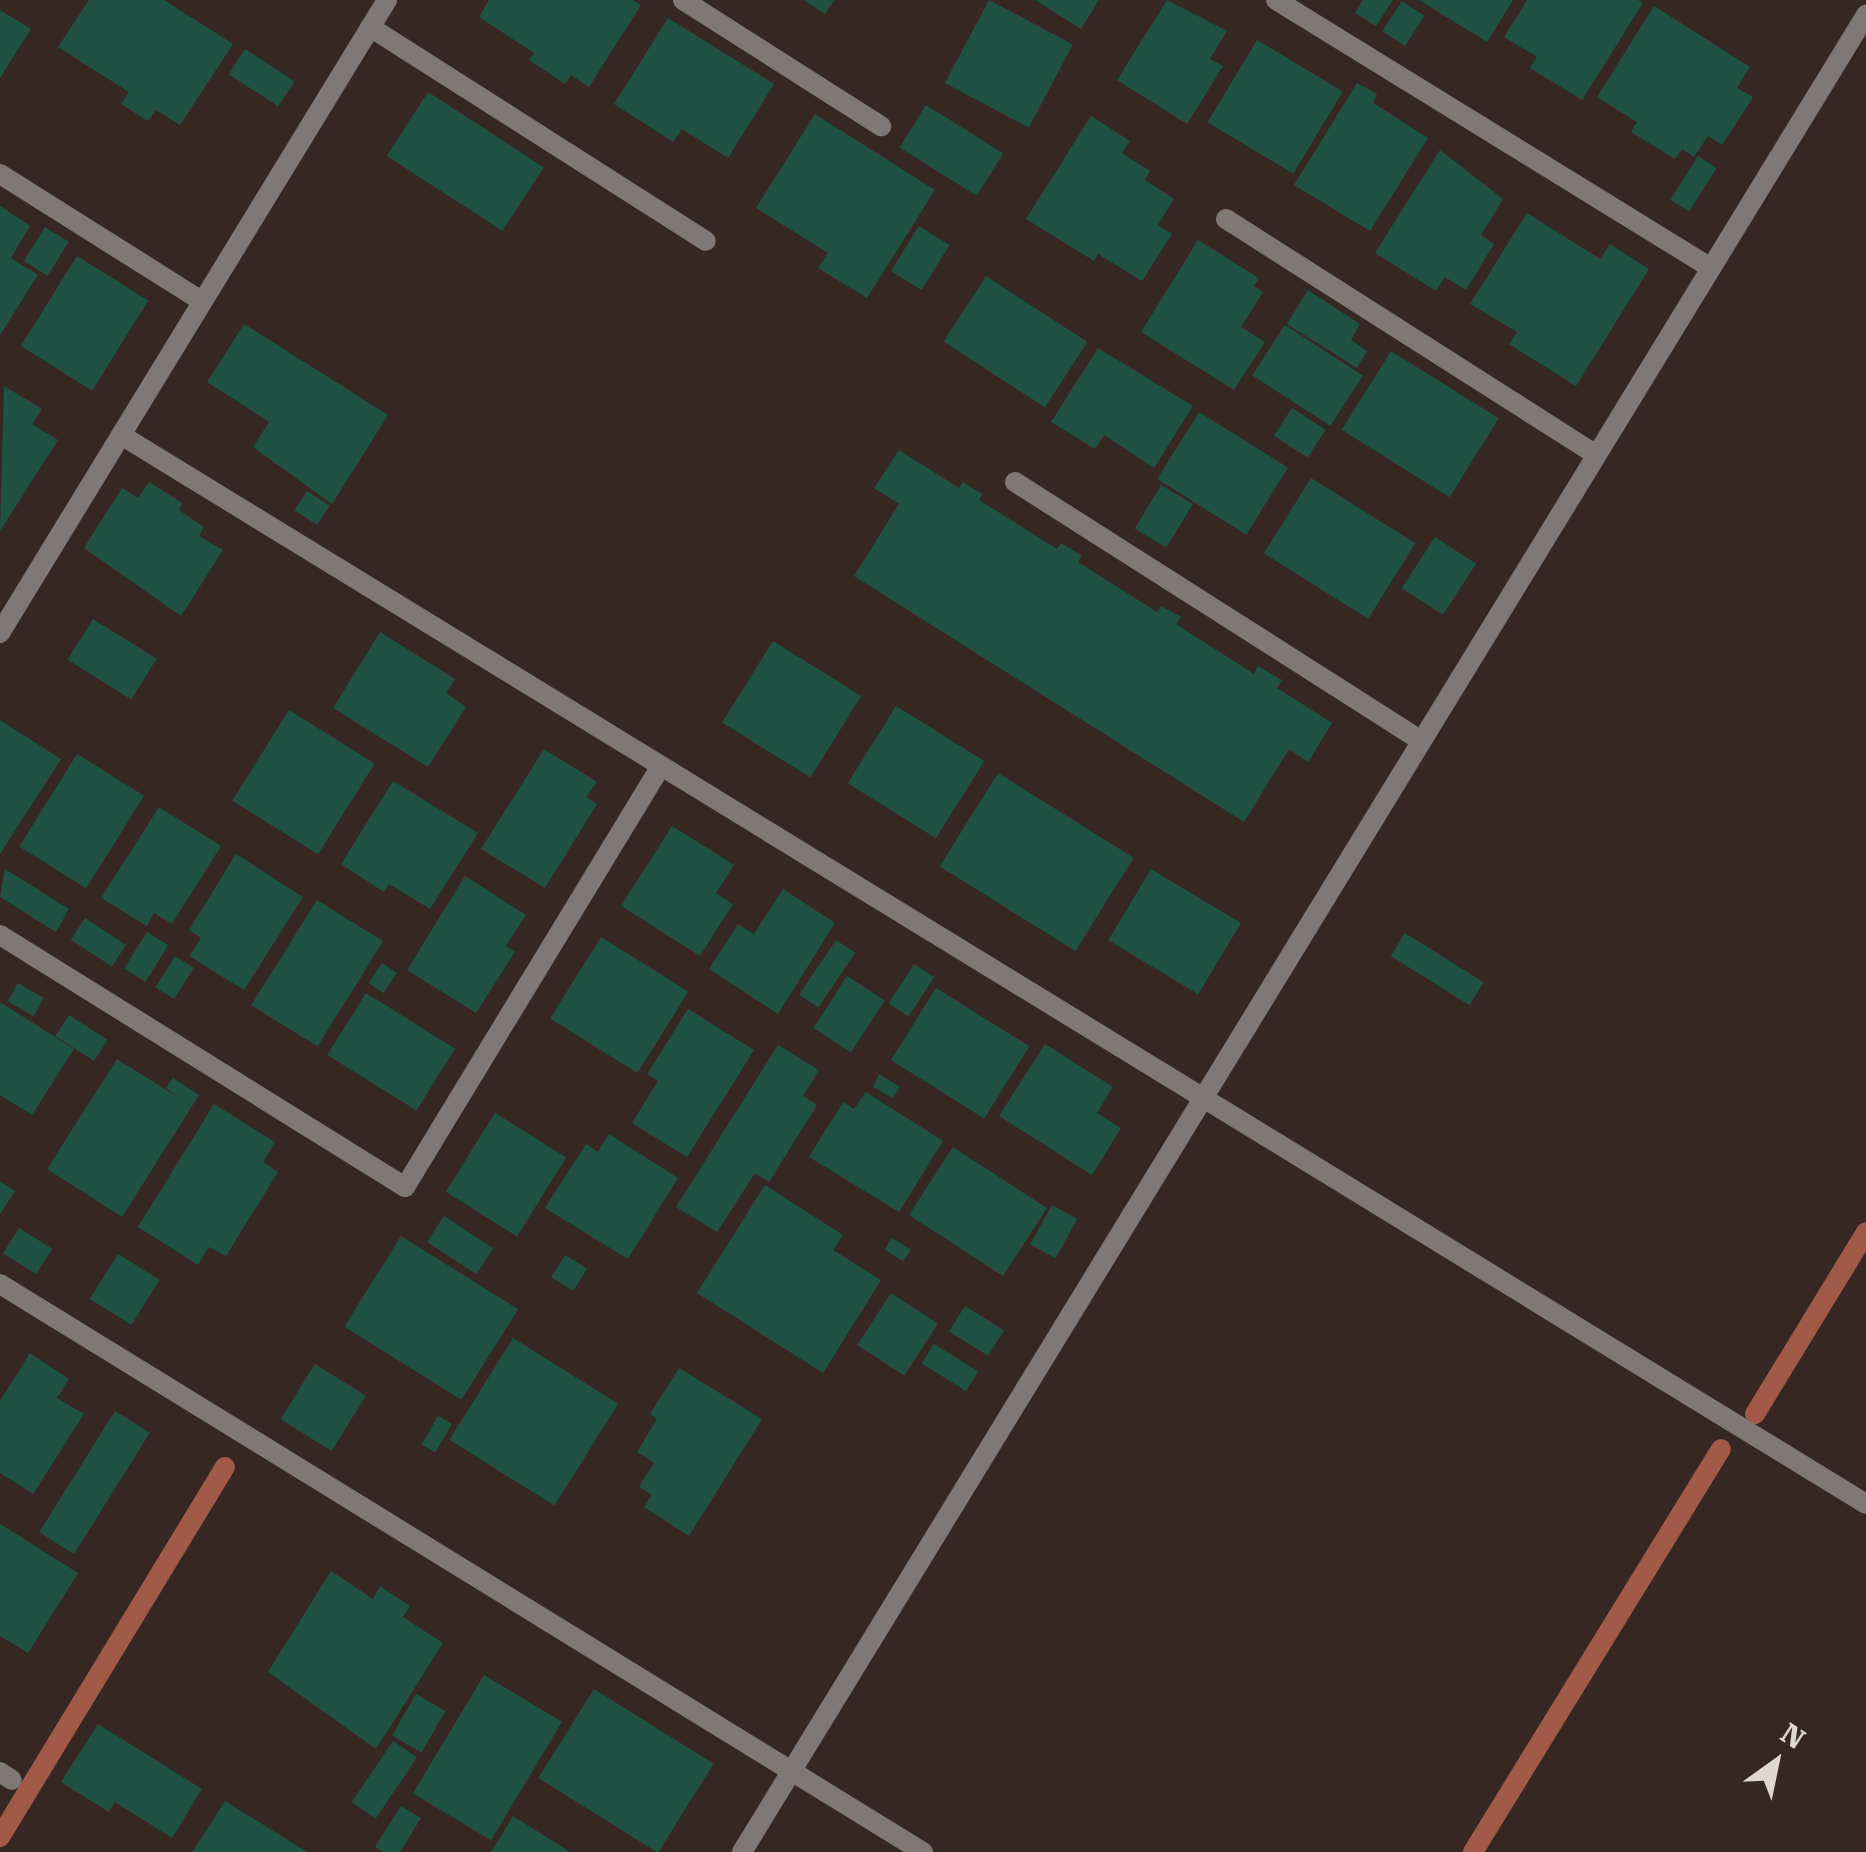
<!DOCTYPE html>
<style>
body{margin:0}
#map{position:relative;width:1866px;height:1852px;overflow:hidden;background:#362723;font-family:"Roboto Serif",serif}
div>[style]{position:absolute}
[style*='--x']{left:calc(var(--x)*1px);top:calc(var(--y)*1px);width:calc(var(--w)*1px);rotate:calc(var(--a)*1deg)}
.stream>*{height:20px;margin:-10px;padding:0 10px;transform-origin:10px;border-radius:10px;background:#a05a47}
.building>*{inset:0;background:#205244;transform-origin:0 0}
.service>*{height:20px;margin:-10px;padding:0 10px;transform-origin:10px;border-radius:10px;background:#807876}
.minor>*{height:20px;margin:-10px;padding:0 10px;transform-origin:10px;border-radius:10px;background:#807876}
span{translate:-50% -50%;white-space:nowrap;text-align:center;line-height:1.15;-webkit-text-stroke:8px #362723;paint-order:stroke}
.north{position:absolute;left:1726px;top:1712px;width:100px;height:100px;-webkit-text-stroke:8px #362723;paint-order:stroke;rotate:33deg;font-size:28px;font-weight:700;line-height:40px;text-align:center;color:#e0d6d3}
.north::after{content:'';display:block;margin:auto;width:35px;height:45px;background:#e0d6d3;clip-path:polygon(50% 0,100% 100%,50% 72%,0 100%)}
</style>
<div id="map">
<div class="stream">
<div style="--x:1755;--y:1414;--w:213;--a:-58.6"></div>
<div style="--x:0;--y:1837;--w:433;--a:-58.7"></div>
<div style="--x:1473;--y:1852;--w:473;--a:-58.4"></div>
</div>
<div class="building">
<div style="clip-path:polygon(89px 0,164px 0,233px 44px,180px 125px,156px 110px,148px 121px,121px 104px,129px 92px,58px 47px)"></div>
<div style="clip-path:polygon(489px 0,633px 0,641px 5px,589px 87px,571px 75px,565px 84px,529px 60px,534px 53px,479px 17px)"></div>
<div style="clip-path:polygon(803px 0,834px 0,825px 14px)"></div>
<div style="left:989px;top:0;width:95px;height:94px;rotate:28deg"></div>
<div style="clip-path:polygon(1035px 0,1099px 0,1081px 29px)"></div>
<div style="clip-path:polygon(1167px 0,1227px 31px,1210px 59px,1223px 66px,1187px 124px,1117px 80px)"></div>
<div style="clip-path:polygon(1363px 0,1393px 0,1376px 26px,1355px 13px)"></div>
<div style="clip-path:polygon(1419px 0,1513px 0,1487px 42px)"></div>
<div style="clip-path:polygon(1527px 0,1638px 0,1643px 3px,1582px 100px,1530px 68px,1537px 57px,1504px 37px)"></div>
<div style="left:1402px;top:1px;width:27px;height:36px;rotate:33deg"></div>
<div style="clip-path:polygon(1654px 6px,1750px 67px,1737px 88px,1753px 97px,1722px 145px,1708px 136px,1694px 157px,1682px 149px,1675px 159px,1631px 132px,1637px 122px,1597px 97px)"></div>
<div style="clip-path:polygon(0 10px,31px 29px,0 78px)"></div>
<div style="clip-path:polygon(668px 18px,774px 84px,728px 158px,682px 129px,673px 142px,614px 104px)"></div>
<div style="left:1257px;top:40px;width:100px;height:96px;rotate:31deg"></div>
<div style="left:245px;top:49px;width:59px;height:30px;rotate:33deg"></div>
<div style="clip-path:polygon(1357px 83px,1377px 94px,1373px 103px,1428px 138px,1370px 231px,1294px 185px)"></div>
<div style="left:428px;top:92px;width:138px;height:76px;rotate:33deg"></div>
<div style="left:926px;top:105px;width:91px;height:50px;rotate:32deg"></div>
<div style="clip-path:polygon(815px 114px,935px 190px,867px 298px,818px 268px,828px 253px,756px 208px)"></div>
<div style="clip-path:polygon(1091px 116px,1130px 141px,1122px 153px,1150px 171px,1145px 180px,1174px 199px,1158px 225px,1172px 234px,1142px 281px,1098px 254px,1094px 261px,1026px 219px)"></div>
<div style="clip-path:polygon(1440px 150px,1503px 199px,1481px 235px,1494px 244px,1466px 290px,1445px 277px,1436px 291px,1375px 253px)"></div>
<div style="left:1698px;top:156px;width:22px;height:52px;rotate:32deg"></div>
<div style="clip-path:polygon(0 206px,30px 226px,11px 258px,38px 275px,0 335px)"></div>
<div style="clip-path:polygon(1527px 213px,1600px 259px,1610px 244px,1649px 269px,1576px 386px,1509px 344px,1517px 332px,1470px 304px)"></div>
<div style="left:919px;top:226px;width:36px;height:53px;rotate:32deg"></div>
<div style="left:45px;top:227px;width:28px;height:40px;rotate:32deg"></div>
<div style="clip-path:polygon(1198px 240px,1259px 278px,1254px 286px,1263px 292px,1241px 327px,1265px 342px,1234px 390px,1141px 332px)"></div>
<div style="left:77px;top:256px;width:84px;height:106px;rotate:32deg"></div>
<div style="left:986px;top:276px;width:121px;height:78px;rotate:33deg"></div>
<div style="clip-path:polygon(1308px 290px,1360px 324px,1351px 340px,1367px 351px,1357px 368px,1287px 324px)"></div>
<div style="clip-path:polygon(244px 324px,388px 415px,332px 504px,253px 447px,269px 422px,207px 382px)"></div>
<div style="left:1285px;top:325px;width:93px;height:60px;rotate:33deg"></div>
<div style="clip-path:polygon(1098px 348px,1193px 406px,1154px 468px,1104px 435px,1095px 449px,1051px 422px)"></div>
<div style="left:1391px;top:351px;width:127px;height:93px;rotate:32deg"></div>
<div style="clip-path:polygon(4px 386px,42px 409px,32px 424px,58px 440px,0 531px)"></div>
<div style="left:1292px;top:408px;width:40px;height:33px;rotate:33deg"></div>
<div style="left:1199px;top:412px;width:105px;height:79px;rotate:32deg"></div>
<div style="clip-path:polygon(899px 450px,959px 488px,963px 482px,982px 494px,979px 500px,1057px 549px,1061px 543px,1082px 556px,1078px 562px,1157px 612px,1161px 606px,1181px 617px,1176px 624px,1254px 674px,1258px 666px,1282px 680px,1277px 688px,1332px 723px,1308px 762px,1289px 749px,1244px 822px,854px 576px,899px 504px,874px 488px)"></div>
<div style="left:1311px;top:478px;width:123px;height:89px;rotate:32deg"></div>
<div style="clip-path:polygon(149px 482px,182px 503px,179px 510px,204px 527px,199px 536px,223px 550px,181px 616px,84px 548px,122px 488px,138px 498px)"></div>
<div style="left:1161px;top:485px;width:37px;height:51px;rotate:31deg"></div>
<div style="left:307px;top:491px;width:27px;height:23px;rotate:33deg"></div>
<div style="left:1435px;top:537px;width:49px;height:61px;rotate:33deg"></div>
<div style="left:93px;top:619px;width:75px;height:48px;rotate:32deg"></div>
<div style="clip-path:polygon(380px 632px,455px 679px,446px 693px,466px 707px,428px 767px,333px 708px)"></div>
<div style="left:773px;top:641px;width:104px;height:96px;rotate:32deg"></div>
<div style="left:896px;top:706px;width:104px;height:91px;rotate:32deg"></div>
<div style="left:289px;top:710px;width:101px;height:107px;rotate:32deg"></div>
<div style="clip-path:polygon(0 720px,61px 759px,0 854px)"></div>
<div style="clip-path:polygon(544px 749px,597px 782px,586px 797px,597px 804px,545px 888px,481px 849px)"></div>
<div style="left:77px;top:754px;width:79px;height:109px;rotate:32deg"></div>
<div style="left:998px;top:773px;width:160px;height:110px;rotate:32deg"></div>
<div style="clip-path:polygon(393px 781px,478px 833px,430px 909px,389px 884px,384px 892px,341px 864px)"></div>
<div style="clip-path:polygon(159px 807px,221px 846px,172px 924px,154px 913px,147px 926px,101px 898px)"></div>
<div style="clip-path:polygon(672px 826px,734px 865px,716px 893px,733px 904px,700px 956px,621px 906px)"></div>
<div style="clip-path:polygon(236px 854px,303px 897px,244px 990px,189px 956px,201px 938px,189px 930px)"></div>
<div style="clip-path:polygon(5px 869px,69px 909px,56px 932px,0 897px)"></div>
<div style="left:1151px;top:869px;width:105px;height:83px;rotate:31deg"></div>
<div style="clip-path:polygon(465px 876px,526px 915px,506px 946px,515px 952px,476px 1013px,407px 970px)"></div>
<div style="clip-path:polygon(783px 889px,835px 923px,778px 1014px,709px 969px,738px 924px,754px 934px)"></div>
<div style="left:317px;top:900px;width:78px;height:124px;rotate:32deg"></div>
<div style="left:85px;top:918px;width:49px;height:26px;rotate:33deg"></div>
<div style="left:147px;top:932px;width:25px;height:43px;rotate:32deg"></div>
<div style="left:1405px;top:933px;width:93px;height:27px;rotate:32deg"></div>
<div style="left:601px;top:937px;width:103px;height:96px;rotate:32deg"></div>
<div style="left:836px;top:940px;width:23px;height:66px;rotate:34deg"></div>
<div style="left:175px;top:956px;width:22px;height:37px;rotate:32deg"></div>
<div style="left:382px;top:963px;width:18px;height:24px;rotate:34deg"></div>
<div style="left:914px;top:964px;width:24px;height:47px;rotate:33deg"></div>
<div style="left:847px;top:976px;width:45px;height:62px;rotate:33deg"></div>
<div style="left:18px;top:983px;width:30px;height:21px;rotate:30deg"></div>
<div style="left:936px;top:988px;width:110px;height:85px;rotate:32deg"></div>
<div style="left:366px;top:993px;width:105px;height:73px;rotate:32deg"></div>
<div style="clip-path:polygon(0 1002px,74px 1049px,32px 1115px,0 1095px)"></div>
<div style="clip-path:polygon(688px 1009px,754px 1050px,687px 1157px,632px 1123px,658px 1081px,647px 1074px)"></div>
<div style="left:69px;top:1015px;width:46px;height:25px;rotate:33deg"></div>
<div style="clip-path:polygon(1045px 1044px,1113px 1087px,1097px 1113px,1121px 1128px,1092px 1175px,999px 1116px)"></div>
<div style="clip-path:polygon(778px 1045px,819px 1070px,803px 1096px,817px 1105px,769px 1182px,755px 1173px,717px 1232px,676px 1207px)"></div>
<div style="clip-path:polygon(117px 1059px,179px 1098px,166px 1088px,173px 1078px,199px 1095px,122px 1217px,47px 1169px)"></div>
<div style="clip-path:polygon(879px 1074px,900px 1087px,893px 1098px,873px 1087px)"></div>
<div style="clip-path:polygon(866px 1092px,943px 1141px,899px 1212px,809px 1157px,843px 1102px,854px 1109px)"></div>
<div style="clip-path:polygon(214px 1104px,275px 1142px,263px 1162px,278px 1172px,226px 1256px,209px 1247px,198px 1265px,138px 1227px)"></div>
<div style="left:495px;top:1113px;width:84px;height:93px;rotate:32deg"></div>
<div style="clip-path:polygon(609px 1134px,678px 1178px,628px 1259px,545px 1208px,586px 1144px,598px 1152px)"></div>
<div style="left:953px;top:1147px;width:112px;height:81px;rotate:33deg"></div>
<div style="clip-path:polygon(0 1181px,15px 1191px,0 1214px)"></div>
<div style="clip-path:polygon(765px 1185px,843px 1235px,833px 1250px,881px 1280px,823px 1373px,697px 1293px)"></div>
<div style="left:1052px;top:1205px;width:29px;height:45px;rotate:29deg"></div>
<div style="left:444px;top:1216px;width:59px;height:31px;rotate:33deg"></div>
<div style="left:19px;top:1228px;width:39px;height:30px;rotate:32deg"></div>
<div style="left:401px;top:1236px;width:138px;height:107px;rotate:32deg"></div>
<div style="left:892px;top:1238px;width:22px;height:14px;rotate:32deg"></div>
<div style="left:118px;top:1254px;width:49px;height:53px;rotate:32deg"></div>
<div style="left:565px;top:1255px;width:26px;height:26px;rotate:32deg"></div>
<div style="left:891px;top:1293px;width:56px;height:62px;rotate:33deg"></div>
<div style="left:965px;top:1306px;width:46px;height:30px;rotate:32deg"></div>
<div style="left:513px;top:1338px;width:124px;height:120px;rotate:32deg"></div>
<div style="left:934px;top:1344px;width:52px;height:23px;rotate:32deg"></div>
<div style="clip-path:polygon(30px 1353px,69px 1379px,57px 1398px,84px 1414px,33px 1494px,0 1473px,0 1401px)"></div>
<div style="left:315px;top:1364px;width:60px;height:65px;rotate:32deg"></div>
<div style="clip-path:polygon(679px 1368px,762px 1419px,689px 1536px,644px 1507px,652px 1495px,639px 1487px,654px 1463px,637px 1452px,657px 1419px,650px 1414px)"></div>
<div style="left:115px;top:1411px;width:41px;height:143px;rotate:32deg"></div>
<div style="left:438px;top:1416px;width:16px;height:33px;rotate:30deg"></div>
<div style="clip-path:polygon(0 1524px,78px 1573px,28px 1653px,0 1636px)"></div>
<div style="clip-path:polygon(331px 1571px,373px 1599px,380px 1586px,410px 1606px,403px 1617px,443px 1643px,376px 1749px,268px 1672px)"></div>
<div style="left:484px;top:1675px;width:91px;height:138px;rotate:31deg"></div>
<div style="left:594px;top:1689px;width:141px;height:105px;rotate:32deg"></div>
<div style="left:416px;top:1694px;width:34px;height:48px;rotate:30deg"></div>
<div style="clip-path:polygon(98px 1724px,202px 1789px,172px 1838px,115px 1802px,109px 1812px,61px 1782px)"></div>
<div style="left:393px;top:1741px;width:29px;height:74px;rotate:34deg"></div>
<div style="clip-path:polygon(225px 1801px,307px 1852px,192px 1852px)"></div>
<div style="clip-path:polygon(401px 1806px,421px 1818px,400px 1852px,383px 1852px,375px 1847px)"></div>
<div style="clip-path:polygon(513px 1816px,570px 1852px,491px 1852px)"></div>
</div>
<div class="service">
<div style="--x:683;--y:0;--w:235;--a:32.5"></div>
<div style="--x:370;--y:27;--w:398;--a:32.5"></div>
<div style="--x:1226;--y:219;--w:439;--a:32.5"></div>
<div style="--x:1015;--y:482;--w:482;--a:32.5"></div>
</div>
<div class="minor">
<div style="--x:1276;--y:0;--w:511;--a:31.64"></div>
<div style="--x:0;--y:174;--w:239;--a:32.2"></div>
<div style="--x:121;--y:435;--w:2046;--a:31.49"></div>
<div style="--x:0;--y:633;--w:742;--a:-58.56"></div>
<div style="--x:0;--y:935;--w:477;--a:31.9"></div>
<div style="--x:405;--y:1187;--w:491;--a:-58.7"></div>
<div style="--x:0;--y:1284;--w:1084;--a:31.61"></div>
<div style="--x:0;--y:1772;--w:14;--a:34"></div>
<div style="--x:742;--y:1852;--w:2154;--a:-58.54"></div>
</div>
<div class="north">N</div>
</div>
